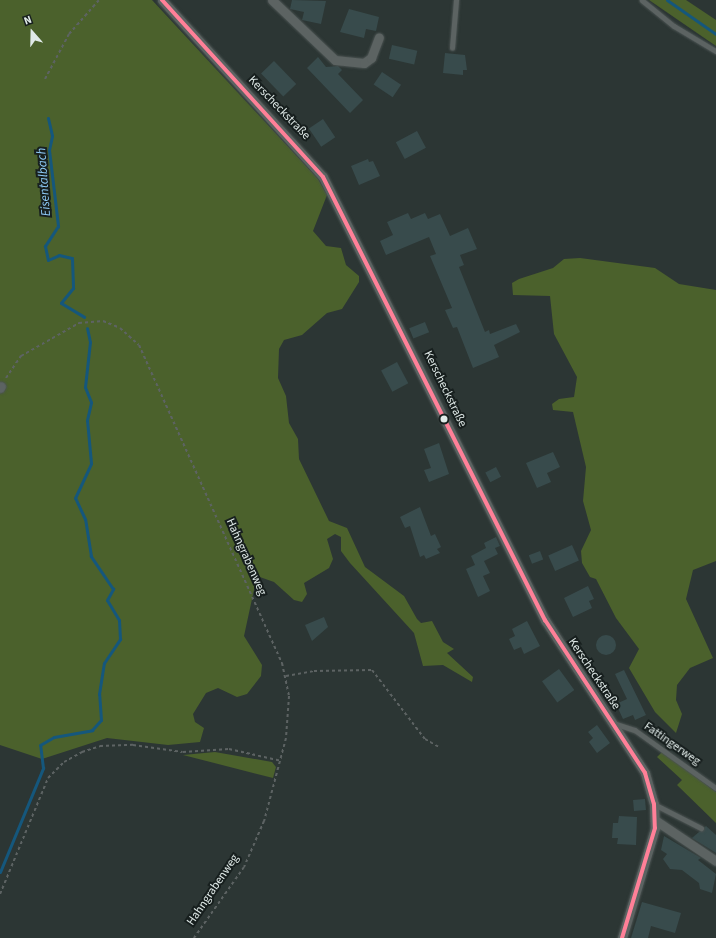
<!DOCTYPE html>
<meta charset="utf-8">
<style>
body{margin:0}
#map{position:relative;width:716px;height:938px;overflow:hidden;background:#2c3634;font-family:"Source Sans 3",sans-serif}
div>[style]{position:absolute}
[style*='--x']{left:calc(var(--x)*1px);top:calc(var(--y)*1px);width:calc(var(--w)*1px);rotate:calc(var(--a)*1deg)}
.green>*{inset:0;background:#4b612c}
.stream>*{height:3px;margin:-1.5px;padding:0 1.5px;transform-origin:1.5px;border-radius:1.5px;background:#15577c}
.building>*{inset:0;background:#384b4c;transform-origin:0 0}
.round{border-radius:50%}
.path>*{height:2px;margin-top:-1px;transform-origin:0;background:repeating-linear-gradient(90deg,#5d6363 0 3px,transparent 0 6px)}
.roads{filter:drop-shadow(0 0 1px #4a5251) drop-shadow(0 0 1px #4a5251)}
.service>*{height:4.5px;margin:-2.25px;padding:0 2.25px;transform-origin:2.25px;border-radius:2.25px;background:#5c6362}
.minor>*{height:9px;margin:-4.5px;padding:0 4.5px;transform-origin:4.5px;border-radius:4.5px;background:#5c6362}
.bus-1>*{height:4px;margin:-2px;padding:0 2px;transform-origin:2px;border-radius:2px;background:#ff8098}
.dots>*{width:11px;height:11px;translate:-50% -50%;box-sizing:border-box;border:2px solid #171f1e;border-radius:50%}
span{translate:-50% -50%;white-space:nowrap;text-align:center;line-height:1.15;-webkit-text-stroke:4px #171f1e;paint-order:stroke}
.street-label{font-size:12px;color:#e0eae8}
.water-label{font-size:13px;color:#8fccf9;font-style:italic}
.north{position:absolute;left:12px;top:12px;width:40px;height:40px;-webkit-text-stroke:3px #171f1e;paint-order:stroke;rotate:340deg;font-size:11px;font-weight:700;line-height:16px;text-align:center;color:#e0eae8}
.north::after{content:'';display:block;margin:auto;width:14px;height:18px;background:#e0eae8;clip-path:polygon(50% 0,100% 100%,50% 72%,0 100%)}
</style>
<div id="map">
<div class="green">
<div style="clip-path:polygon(0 0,152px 0,318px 179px,327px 195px,313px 231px,326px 246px,341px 248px,346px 265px,359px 276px,359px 282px,342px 309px,327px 313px,302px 335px,284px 340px,279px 349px,278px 378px,286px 396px,289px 423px,298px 439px,299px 459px,329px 521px,347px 528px,365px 567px,404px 596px,417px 619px,421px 623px,432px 621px,443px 642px,454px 649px,447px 653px,473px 677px,472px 682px,443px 665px,423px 666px,414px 633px,350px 563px,341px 551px,341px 537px,335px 534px,327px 539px,333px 559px,329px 568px,304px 583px,307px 594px,302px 602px,294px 600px,274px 582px,257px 576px,244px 636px,262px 665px,261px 676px,247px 694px,237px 697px,218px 688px,206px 693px,193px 714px,195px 722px,204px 728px,200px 742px,168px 745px,107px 738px,42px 759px,0 745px)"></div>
<div style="clip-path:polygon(649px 0,686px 0,716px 20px,716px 46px)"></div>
<div style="clip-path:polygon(580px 258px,655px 268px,679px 284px,716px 290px,716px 561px,693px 570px,686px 599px,713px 658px,690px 668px,677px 685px,676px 700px,682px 714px,676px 733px,655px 712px,629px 668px,639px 649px,616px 618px,596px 579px,590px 577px,582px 563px,581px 551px,591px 530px,583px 501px,586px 467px,573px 412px,553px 410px,552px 404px,559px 399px,574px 397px,577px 377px,554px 334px,550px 296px,513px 295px,512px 283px,519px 279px,553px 268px,564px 259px)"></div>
<div style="clip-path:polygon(215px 752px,272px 762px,276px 767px,273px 778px,183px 755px)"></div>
<div style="clip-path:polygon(662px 752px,716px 792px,716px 823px,677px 785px,682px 780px,657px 757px)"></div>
</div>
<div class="stream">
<div style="--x:667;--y:0;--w:60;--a:34.8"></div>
<div style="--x:48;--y:118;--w:18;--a:77"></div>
<div style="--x:52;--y:136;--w:14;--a:102"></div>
<div style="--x:49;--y:150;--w:77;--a:83.2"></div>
<div style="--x:58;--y:226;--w:24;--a:123"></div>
<div style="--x:45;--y:246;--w:14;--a:78"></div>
<div style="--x:48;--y:260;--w:12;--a:-24"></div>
<div style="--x:59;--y:255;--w:13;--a:13"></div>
<div style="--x:72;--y:258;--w:30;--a:88"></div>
<div style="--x:73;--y:288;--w:19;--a:129"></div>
<div style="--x:61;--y:303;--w:27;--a:31"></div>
<div style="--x:0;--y:872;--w:113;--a:-67.5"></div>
<div style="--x:43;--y:768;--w:23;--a:-97"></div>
<div style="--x:40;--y:745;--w:16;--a:-30"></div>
<div style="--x:54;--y:737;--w:39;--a:-10"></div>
<div style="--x:92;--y:730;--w:13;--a:-48"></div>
<div style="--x:101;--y:720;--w:26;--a:-94"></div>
<div style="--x:99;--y:694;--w:31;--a:-81"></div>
<div style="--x:104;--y:663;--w:29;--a:-56"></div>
<div style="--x:120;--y:639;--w:19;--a:-93"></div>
<div style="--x:119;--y:620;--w:23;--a:-121"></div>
<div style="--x:107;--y:600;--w:13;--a:-61"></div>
<div style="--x:113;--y:589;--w:40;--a:-124"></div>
<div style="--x:91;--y:556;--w:37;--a:-99"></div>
<div style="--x:85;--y:519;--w:23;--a:-115"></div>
<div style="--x:75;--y:498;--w:38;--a:-65"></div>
<div style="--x:91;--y:463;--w:43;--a:-95.3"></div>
<div style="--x:87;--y:420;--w:18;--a:-77"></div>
<div style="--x:91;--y:402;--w:16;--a:-112"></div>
<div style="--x:85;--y:387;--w:45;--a:-83.7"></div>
<div style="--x:90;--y:342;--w:14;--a:-102"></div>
</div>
<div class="building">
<div style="clip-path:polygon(292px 0,326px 1px,321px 24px,302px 20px,304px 12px,290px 9px)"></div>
<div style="clip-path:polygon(349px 9px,379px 17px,376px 31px,366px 29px,364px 38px,340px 32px)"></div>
<div style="left:392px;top:45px;width:26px;height:14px;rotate:13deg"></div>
<div style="clip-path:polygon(445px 53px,465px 55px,467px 70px,463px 70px,463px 75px,443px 73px)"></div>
<div style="clip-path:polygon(318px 57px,326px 67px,338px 66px,342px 70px,338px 74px,363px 100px,350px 113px,307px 68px)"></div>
<div style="left:274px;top:61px;width:32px;height:18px;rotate:46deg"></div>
<div style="left:382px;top:72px;width:23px;height:15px;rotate:34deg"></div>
<div style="left:323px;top:119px;width:22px;height:17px;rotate:56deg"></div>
<div style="left:417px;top:131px;width:19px;height:24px;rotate:62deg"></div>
<div style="clip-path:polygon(368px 159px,369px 162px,373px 161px,380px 176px,359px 185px,351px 166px)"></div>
<div style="clip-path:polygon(408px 213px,411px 219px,425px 213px,428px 219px,440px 214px,450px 236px,468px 228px,477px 249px,460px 255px,464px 265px,459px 267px,485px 332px,489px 330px,490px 334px,516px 324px,520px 332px,494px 345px,499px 357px,473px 368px,457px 327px,453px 328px,445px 310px,452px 308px,430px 256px,436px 254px,429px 237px,386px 255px,380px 241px,393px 235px,387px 222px)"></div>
<div style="left:425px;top:322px;width:11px;height:17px;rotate:68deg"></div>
<div style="left:397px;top:362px;width:24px;height:18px;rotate:62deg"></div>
<div style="clip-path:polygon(439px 443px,449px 474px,429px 482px,424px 470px,431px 468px,424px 449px)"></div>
<div style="clip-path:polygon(553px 452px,560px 467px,547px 473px,551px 482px,537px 488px,526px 463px)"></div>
<div style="left:496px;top:467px;width:11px;height:12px;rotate:63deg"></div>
<div style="clip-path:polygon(420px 507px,431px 536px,435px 534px,441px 547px,437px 549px,440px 553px,426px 559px,424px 555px,420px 557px,410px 526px,405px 528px,400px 517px)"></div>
<div style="clip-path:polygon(496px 537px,500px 546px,495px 548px,498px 554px,484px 561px,490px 573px,483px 576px,490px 591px,478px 597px,466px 569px,475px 565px,471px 556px,486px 548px,484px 543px)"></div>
<div style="left:572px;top:545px;width:17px;height:26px;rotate:66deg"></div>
<div style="left:540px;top:551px;width:9px;height:12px;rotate:69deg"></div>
<div style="clip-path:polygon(588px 586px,594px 599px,589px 601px,592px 608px,573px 617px,564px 598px)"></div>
<div style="clip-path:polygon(324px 617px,328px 627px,312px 641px,305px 625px)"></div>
<div style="clip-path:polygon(527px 621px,540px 646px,524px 654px,521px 647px,514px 650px,509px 639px,515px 636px,512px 629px)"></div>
<div class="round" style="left:596px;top:635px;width:20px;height:20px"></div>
<div style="left:559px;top:669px;width:26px;height:21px;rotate:54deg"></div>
<div style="clip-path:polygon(624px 670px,646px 715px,635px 720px,633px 715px,623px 719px,616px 704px,627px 699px,615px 674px)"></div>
<div style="clip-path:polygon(597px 725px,610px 743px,597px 753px,589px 742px,593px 738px,588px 732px)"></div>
<div style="left:645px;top:799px;width:11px;height:12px;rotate:85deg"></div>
<div style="clip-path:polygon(619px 816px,637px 817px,636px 845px,617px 844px,618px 838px,612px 838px,613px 823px,618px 823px)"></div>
<div style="clip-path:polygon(706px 826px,716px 835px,716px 853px,692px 838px)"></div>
<div style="clip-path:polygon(664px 836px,701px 858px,698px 860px,716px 874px,712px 893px,700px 889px,699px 883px,682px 870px,670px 869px,663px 859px,667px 854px,661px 850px)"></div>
<div style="clip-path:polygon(642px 902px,681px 913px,675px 933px,651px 926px,648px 938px,631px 938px)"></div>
</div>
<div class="path">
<div style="--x:45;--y:79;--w:51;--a:-61.9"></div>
<div style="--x:69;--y:34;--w:45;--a:-48.6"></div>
<div style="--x:6;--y:378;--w:27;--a:-56"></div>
<div style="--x:21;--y:356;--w:67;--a:-29.6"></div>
<div style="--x:79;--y:323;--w:24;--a:-5"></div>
<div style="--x:103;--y:321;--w:18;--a:22"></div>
<div style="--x:120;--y:328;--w:25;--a:42"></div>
<div style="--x:139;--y:345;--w:349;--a:65.8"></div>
<div style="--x:282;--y:663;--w:34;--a:78"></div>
<div style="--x:289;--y:696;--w:42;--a:94.1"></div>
<div style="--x:286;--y:738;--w:86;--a:104.8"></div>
<div style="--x:264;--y:821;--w:50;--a:113.5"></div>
<div style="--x:244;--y:867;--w:87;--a:125.2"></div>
<div style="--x:286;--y:676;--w:28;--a:-10"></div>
<div style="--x:314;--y:671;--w:58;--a:-1"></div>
<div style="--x:372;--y:670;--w:87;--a:52.5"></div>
<div style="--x:425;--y:739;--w:16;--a:30"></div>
<div style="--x:0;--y:894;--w:126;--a:-67.5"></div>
<div style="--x:48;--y:778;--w:23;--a:-45"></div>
<div style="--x:64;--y:762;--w:21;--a:-29"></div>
<div style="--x:82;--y:752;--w:19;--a:-18"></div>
<div style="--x:100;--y:746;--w:33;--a:-2"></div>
<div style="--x:133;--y:745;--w:50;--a:8"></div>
<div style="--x:183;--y:752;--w:46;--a:-3.7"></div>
<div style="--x:229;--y:749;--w:54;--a:12.8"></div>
</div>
<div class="roads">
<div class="service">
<div style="--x:642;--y:0;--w:41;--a:39.1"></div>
<div style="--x:674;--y:26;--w:49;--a:30.8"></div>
<div style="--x:452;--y:48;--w:48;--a:-85.2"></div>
<div style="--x:613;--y:723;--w:23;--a:18"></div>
<div style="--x:635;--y:730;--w:100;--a:35.6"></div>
<div style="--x:654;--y:804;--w:53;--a:27.1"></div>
</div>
<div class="minor">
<div style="--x:162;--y:0;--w:239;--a:47.7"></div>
<div style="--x:323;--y:177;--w:496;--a:63.4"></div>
<div style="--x:545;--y:620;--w:183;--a:56.8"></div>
<div style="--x:645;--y:773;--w:32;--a:74"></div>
<div style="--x:654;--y:804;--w:24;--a:88"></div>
<div style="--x:655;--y:828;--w:115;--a:106.7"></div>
<div style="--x:272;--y:0;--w:87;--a:43.6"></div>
<div style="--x:335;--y:60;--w:29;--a:6"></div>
<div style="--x:364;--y:63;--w:9;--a:-36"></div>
<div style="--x:371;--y:58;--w:22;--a:-69"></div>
<div style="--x:0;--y:388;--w:2;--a:-63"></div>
<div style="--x:655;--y:820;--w:73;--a:33.9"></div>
</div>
</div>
<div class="bus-1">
<div style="--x:162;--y:0;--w:239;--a:47.7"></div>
<div style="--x:323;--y:177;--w:496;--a:63.4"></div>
<div style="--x:545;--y:620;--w:183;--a:56.8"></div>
<div style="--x:645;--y:773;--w:32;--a:74"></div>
<div style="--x:654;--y:804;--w:24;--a:88"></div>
<div style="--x:655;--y:828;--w:115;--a:106.7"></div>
</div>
<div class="dots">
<div style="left:444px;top:419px;background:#e0eae8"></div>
</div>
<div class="street-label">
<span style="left:279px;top:108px;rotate:46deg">Kerscheckstraße</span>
<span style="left:445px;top:389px;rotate:64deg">Kerscheckstraße</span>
<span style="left:246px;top:557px;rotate:66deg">Hahngrabenweg</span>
<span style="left:594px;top:674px;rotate:56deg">Kerscheckstraße</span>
<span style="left:672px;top:744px;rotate:35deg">Fattingerweg</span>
<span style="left:213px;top:890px;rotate:-56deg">Hahngrabenweg</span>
</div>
<div class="water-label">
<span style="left:44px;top:182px;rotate:-94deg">Eisentalbach</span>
</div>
<div class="north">N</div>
</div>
